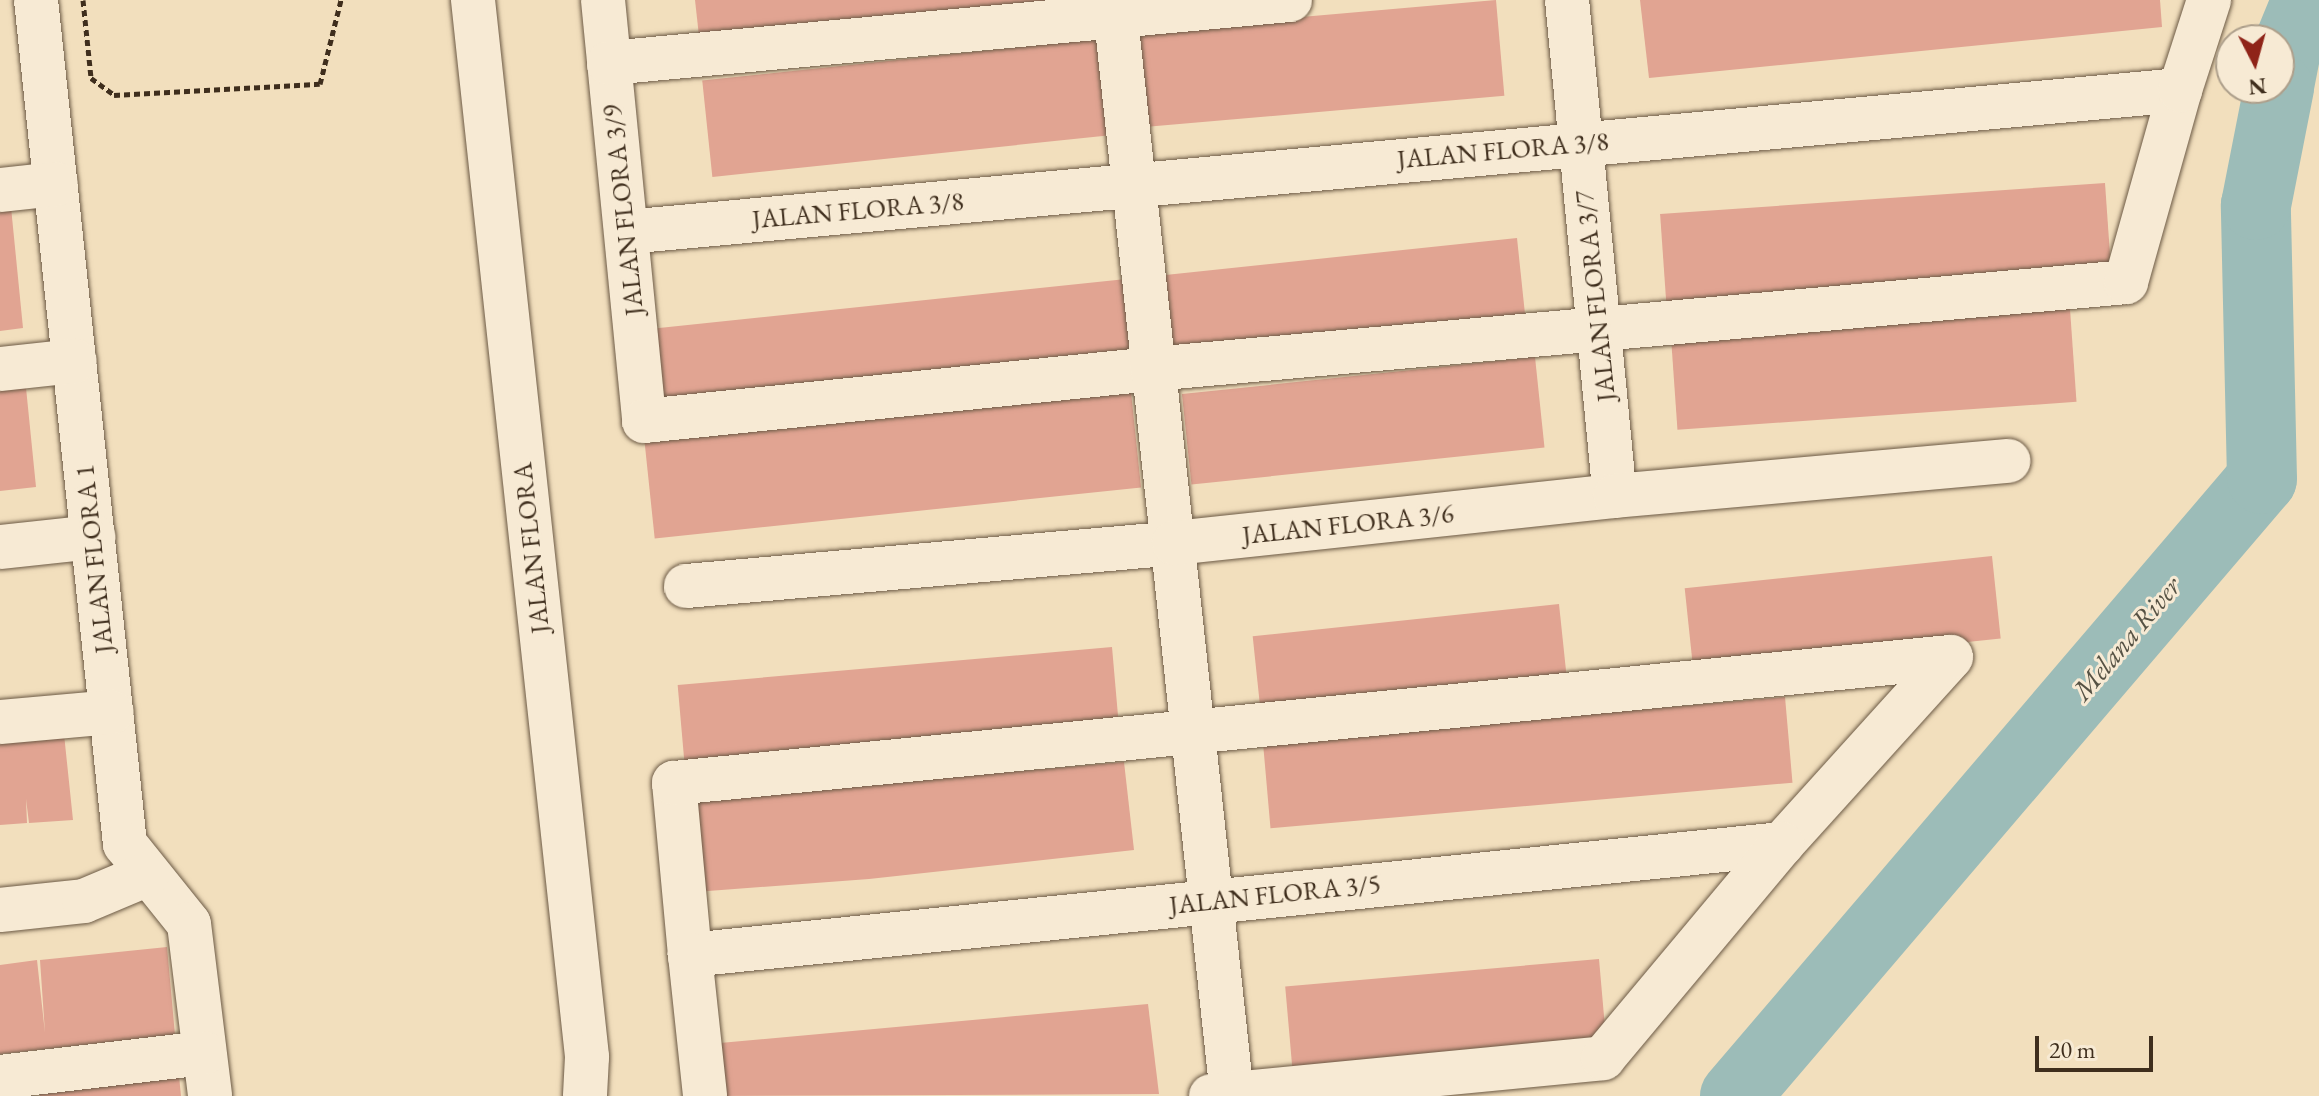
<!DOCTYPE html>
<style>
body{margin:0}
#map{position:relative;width:2319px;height:1096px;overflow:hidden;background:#f2dfbd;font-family:"EB Garamond",serif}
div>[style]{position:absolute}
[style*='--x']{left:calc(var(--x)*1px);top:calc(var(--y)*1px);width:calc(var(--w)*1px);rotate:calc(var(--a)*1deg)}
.river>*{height:70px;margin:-35px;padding:0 35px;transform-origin:35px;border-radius:35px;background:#9cbcb8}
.building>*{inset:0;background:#e1a492;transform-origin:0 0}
.path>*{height:5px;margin-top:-2.5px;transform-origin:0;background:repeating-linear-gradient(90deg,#3f2e1d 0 6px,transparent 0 10px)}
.roads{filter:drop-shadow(0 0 2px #6c5a45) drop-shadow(0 0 2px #6c5a45)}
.minor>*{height:44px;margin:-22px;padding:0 22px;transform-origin:22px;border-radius:22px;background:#f7ead4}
span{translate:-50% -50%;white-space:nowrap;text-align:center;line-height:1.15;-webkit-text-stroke:6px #f7ead4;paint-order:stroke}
.street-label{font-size:26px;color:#3f2e1d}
.water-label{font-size:28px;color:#565244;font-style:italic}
.north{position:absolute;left:2215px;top:24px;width:80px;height:80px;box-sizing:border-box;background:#f7ead4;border:2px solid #ad9f8b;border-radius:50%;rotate:174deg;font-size:22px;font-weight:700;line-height:32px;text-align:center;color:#3f2e1d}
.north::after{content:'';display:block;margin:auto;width:28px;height:36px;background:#8f2418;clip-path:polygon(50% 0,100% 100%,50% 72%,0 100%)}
.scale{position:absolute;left:2035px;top:1036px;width:118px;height:36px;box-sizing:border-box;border:4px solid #3f2e1d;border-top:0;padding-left:10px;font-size:24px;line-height:28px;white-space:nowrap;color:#3f2e1d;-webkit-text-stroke:6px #f7ead4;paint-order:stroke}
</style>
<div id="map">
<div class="river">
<div style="--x:2279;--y:86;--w:36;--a:-79"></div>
<div style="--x:2286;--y:51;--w:55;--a:-67.6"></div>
<div style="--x:1735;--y:1096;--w:811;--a:-49.5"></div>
<div style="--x:2262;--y:479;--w:274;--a:-91.3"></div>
<div style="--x:2256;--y:205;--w:119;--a:-78.9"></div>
</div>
<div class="building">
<div style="clip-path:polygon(695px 0,1097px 0,700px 45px)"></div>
<div style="left:1496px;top:0;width:96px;height:364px;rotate:85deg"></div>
<div style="clip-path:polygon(1640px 0,2160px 0,2162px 27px,1649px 78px)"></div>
<div style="left:1107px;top:38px;width:97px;height:407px;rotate:84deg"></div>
<div style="left:2105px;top:183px;width:89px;height:446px;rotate:86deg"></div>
<div style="clip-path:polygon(9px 187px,23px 328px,0 331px,0 188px)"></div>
<div style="left:1517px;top:238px;width:84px;height:363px;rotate:84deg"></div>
<div style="left:1126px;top:279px;width:83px;height:479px;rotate:84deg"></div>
<div style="left:2070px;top:309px;width:93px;height:400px;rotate:86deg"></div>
<div style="left:1535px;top:357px;width:91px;height:355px;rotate:84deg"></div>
<div style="clip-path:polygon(24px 368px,36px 487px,0 491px,0 370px)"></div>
<div style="left:1131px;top:392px;width:96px;height:489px;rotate:84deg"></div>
<div style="left:1992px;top:556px;width:83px;height:309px;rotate:84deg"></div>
<div style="left:1559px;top:604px;width:82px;height:308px;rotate:84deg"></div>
<div style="left:1112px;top:647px;width:83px;height:436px;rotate:85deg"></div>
<div style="left:1785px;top:697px;width:86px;height:524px;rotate:85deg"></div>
<div style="clip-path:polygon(64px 734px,73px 820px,29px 823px,26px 799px,27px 823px,0 825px,0 738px)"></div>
<div style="clip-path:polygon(1124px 762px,1134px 850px,869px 879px,695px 892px,688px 800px)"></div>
<div style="clip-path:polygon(167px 947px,175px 1035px,0 1054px,0 965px,37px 960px,45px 1033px,40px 960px)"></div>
<div style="left:1599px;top:959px;width:83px;height:315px;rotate:85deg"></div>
<div style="clip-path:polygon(1148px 1004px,1159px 1094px,714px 1096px,709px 1044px)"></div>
<div style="clip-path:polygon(179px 1076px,181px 1096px,40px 1096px,40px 1094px)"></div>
</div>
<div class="path">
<div style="--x:83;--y:0;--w:78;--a:84.1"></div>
<div style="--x:91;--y:78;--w:29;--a:36"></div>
<div style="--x:114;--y:95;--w:206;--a:-3.1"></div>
<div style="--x:320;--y:84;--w:87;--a:-76"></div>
</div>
<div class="roads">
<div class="minor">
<div style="--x:36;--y:0;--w:849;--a:83.98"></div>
<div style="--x:125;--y:844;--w:102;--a:51.3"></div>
<div style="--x:189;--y:924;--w:173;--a:83"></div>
<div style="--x:473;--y:0;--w:1063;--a:83.84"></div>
<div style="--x:587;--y:1057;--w:39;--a:93"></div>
<div style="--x:603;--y:0;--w:423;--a:84.4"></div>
<div style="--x:644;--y:421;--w:511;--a:-5.84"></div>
<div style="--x:1152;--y:369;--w:978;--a:-5.1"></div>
<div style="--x:2126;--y:282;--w:199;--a:-74.3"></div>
<div style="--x:2180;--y:90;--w:1559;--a:174.78"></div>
<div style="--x:1114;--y:0;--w:1102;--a:83.85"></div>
<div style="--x:1567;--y:0;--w:498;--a:84.5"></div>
<div style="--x:609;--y:63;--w:684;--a:-5.29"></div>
<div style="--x:2180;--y:90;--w:95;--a:-72.1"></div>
<div style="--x:0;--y:190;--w:56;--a:-6.1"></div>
<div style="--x:0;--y:369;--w:75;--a:-6.1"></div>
<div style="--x:0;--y:547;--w:94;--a:-6.1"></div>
<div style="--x:686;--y:586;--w:490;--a:-5"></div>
<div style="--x:1174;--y:543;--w:443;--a:-6.1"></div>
<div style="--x:1615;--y:496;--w:395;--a:-5.1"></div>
<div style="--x:1951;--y:657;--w:252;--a:132.1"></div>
<div style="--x:1782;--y:844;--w:1098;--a:174.2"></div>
<div style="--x:690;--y:955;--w:173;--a:-95.3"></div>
<div style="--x:674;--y:783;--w:1283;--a:-5.64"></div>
<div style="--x:0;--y:722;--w:112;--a:-5.1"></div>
<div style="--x:0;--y:910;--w:84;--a:-6.1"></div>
<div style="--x:84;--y:901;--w:69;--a:-22.9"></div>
<div style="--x:690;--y:955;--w:142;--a:83.9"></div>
<div style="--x:0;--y:1077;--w:205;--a:-6.7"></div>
<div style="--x:1211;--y:1096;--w:394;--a:-5.5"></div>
<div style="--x:1603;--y:1058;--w:279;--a:-50.1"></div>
</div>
</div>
<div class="street-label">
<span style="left:1503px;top:151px;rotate:-5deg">JALAN FLORA 3/8</span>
<span style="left:624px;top:210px;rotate:-96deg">JALAN FLORA 3/9</span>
<span style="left:858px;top:211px;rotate:-5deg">JALAN FLORA 3/8</span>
<span style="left:1596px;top:296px;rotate:-96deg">JALAN FLORA 3/7</span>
<span style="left:1348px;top:525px;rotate:-6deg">JALAN FLORA 3/6</span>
<span style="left:532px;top:548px;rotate:-96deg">JALAN FLORA</span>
<span style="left:95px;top:559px;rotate:-96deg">JALAN FLORA 1</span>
<span style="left:1275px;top:895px;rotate:-6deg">JALAN FLORA 3/5</span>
</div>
<div class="water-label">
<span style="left:2126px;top:638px;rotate:-50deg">Melana River</span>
</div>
<div class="north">N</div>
<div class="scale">20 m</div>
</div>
